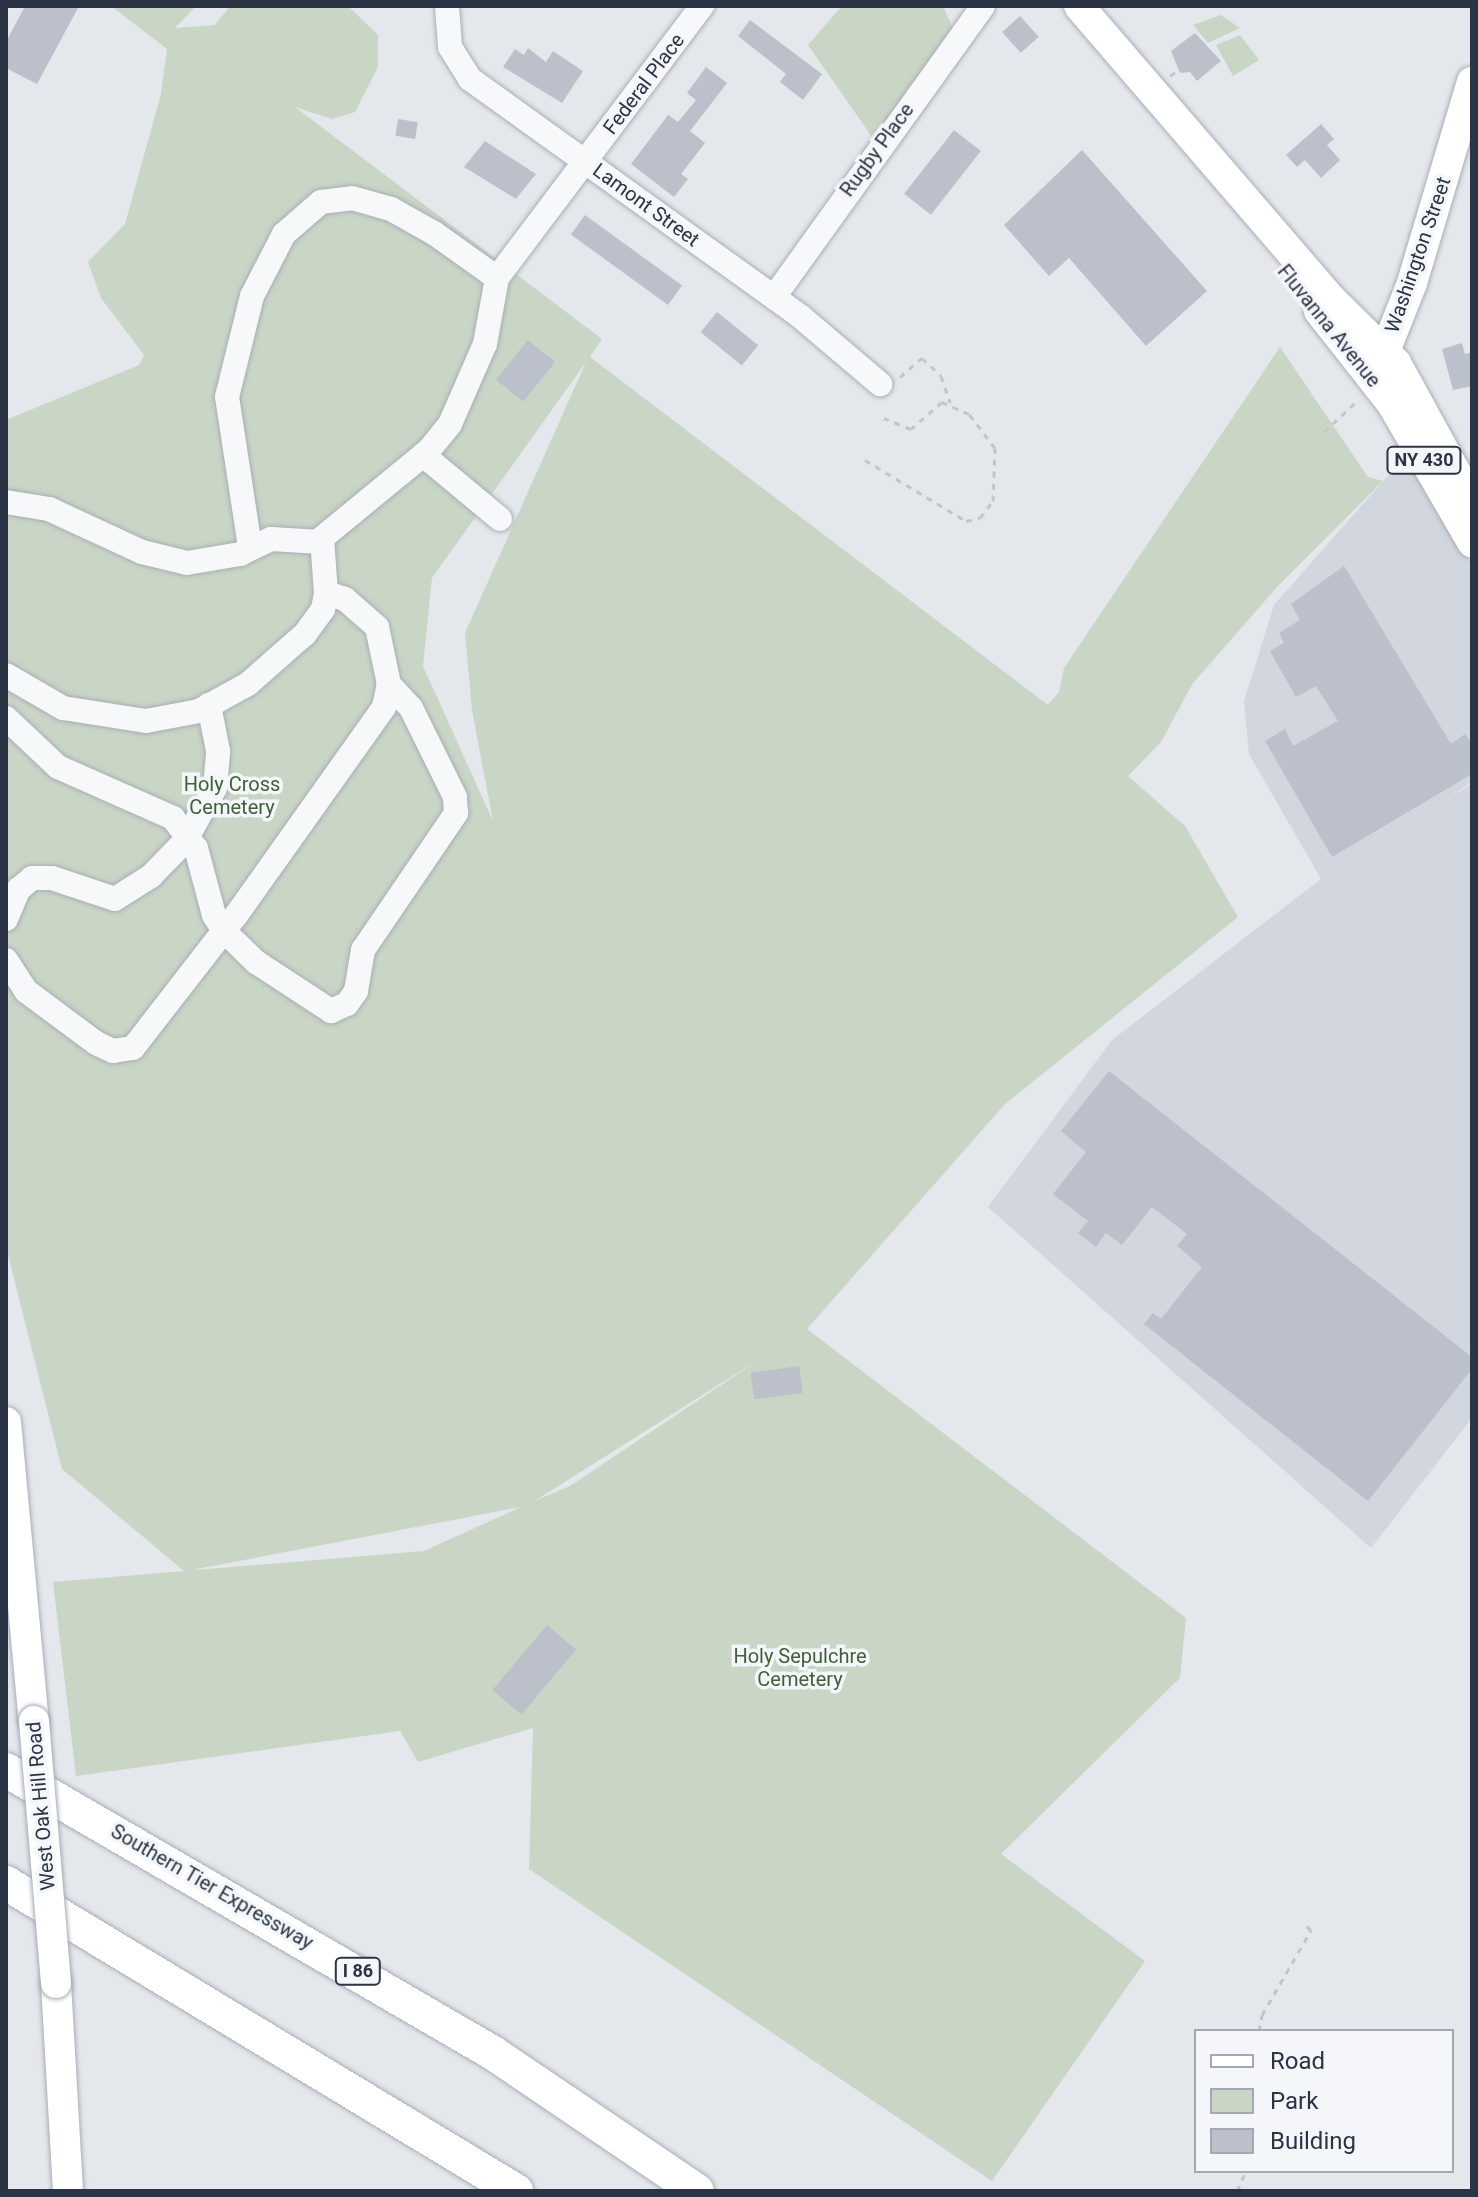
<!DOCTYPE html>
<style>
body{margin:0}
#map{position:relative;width:1478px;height:2197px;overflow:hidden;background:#e4e7ec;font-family:Roboto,sans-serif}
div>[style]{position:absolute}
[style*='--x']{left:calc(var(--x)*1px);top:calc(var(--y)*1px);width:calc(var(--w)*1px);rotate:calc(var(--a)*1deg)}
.built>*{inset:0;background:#d2d6de}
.green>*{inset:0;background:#c9d6c5}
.building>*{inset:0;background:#bbc0ca;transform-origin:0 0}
.path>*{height:3px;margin-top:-1.5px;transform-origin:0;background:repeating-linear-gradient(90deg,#c2c5cb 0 6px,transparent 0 12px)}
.roads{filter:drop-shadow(0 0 2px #a9aeb7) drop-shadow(0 0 2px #a9aeb7)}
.minor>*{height:24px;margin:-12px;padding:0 12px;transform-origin:12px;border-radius:12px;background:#f7f8fa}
.major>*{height:30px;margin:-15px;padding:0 15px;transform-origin:15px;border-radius:15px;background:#fff}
.highway>*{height:34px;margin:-17px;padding:0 17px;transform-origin:17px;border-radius:17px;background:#fff}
.bridges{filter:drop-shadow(0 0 2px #a3abb8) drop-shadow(0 0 2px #a3abb8)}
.major-bridge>*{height:30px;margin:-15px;padding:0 15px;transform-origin:15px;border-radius:15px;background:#fff}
span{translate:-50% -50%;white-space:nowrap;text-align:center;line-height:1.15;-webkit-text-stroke:7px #f4f6f9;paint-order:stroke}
.shield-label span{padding:2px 6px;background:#f4f6f9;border:2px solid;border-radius:6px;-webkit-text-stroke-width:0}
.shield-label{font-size:18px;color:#2b3445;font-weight:700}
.street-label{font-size:20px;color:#2b3445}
.park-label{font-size:20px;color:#3f6138}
.frame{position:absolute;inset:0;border:8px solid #2b3445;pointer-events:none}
.legend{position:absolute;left:1194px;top:2029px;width:260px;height:144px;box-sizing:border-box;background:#f4f6f9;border:2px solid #a4a8b1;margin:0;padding:10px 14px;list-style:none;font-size:24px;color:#2b3445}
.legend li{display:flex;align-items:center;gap:16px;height:40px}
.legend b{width:40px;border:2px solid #a4a8b1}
</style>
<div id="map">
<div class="built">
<div style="clip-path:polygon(1407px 454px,1472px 565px,1472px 782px,1445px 800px,1472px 784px,1472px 1418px,1371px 1548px,988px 1207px,1112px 1040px,1321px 879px,1249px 754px,1244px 701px,1274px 605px)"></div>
</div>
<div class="green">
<div style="clip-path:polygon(evenodd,111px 6px,196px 6px,175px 28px,215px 25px,230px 6px,348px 6px,378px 35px,378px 67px,355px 112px,332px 119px,295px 107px,602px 339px,590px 357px,1048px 705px,1059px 692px,1064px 668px,1280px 347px,1368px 477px,1383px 481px,1277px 587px,1193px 683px,1161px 742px,1128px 776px,1185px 826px,1238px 917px,1005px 1104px,807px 1329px,1186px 1618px,1180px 1678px,1001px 1854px,1145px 1961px,992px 2181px,529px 1869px,533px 1728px,418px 1762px,400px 1731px,76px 1776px,53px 1582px,184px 1571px,62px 1469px,6px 1247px,6px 420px,139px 365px,144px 355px,101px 298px,88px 262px,125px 224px,161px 94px,167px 49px,111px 6px,586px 362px,465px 633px,472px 710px,493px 821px,423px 666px,432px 578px,586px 362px,111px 6px,766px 1355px,570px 1486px,532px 1502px,533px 1502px,766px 1355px,111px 6px,521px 1507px,424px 1551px,196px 1570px,197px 1569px,521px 1507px)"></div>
<div style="clip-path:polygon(842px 6px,943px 6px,954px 31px,874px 140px,808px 45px)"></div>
<div style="clip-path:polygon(1221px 15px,1240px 28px,1208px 43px,1193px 25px)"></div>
<div style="clip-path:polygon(1240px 35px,1259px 60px,1233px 76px,1216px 45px)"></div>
</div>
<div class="building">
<div style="clip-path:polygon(25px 6px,79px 6px,37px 84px,6px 68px,6px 42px)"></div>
<div style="left:1020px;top:16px;width:28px;height:24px;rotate:48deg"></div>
<div style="clip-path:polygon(750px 20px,822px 74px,803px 100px,780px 82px,786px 74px,738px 36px)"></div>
<div style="clip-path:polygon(1195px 33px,1221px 61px,1197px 81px,1190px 72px,1180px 73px,1171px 51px)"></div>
<div style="clip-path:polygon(528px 48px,546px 62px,553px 51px,583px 71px,562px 103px,503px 67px,515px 49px,524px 55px)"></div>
<div style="clip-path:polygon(706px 67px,727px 83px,690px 131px,705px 143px,681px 174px,688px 179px,674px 197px,631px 164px,668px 115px,678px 122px,696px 100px,687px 93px)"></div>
<div style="left:398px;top:119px;width:20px;height:17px;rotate:9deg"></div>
<div style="clip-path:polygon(1321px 124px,1334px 139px,1327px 145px,1340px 160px,1321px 178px,1305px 160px,1297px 167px,1286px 155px)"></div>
<div style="left:954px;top:130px;width:34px;height:81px;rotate:38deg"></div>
<div style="clip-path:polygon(485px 141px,536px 174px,516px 199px,464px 167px)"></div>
<div style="clip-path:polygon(1082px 150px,1207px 291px,1146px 346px,1069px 258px,1049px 276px,1004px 225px)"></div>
<div style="left:585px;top:215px;width:120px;height:24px;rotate:36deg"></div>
<div style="left:717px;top:312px;width:53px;height:26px;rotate:39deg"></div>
<div style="left:528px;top:340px;width:35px;height:51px;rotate:39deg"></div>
<div style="clip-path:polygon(1462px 343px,1465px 354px,1472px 352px,1472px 386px,1453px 390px,1442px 349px)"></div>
<div style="clip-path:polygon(1344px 566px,1451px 744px,1465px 734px,1472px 744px,1472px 774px,1332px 857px,1265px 741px,1285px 729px,1293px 746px,1338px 721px,1316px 686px,1296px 697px,1270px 651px,1284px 643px,1279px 633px,1300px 620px,1291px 604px)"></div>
<div style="clip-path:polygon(1109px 1071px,1472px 1357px,1472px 1369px,1368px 1501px,1144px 1324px,1153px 1313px,1161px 1319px,1202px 1267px,1177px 1246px,1187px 1234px,1152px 1207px,1122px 1245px,1106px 1233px,1096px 1247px,1078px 1233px,1088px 1221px,1053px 1194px,1086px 1152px,1061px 1131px)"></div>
<div style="left:799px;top:1366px;width:27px;height:49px;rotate:82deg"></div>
<div style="left:547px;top:1625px;width:38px;height:85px;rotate:40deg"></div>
</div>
<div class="path">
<div style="--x:1170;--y:76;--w:11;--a:-34"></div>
<div style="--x:900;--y:377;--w:29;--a:-41"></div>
<div style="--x:922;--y:358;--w:26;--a:43"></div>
<div style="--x:941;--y:376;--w:28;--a:71"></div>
<div style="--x:1324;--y:432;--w:48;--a:-43.3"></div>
<div style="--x:865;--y:460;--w:118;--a:31.1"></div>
<div style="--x:966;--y:521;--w:14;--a:-12"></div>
<div style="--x:980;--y:518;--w:21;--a:-53"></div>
<div style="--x:993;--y:501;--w:53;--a:-87.8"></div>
<div style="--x:995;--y:448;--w:43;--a:-127.4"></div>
<div style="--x:969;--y:414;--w:30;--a:-156"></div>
<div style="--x:942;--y:402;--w:41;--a:138.9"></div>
<div style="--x:911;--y:429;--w:29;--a:-158"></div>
<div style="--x:1259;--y:2031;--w:16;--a:-79"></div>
<div style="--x:1262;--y:2015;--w:98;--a:-60"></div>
<div style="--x:1311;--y:1930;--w:9;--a:-139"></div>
<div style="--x:1237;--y:2191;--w:22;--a:-66"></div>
</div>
<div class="roads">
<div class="minor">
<div style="--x:447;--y:6;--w:41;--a:85.8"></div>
<div style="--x:450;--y:47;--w:38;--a:58"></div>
<div style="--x:470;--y:79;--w:408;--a:35.7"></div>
<div style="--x:801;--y:317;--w:104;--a:40.3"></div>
<div style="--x:774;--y:297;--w:358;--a:-54.3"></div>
<div style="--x:423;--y:455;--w:100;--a:39.7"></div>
<div style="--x:6;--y:502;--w:44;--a:9.2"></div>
<div style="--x:49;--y:509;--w:102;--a:24.8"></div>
<div style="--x:142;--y:552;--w:46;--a:13.7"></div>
<div style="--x:187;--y:563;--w:54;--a:-9.6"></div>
<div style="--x:240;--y:554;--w:34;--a:-26"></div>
<div style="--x:271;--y:539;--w:50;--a:3.4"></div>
<div style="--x:250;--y:547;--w:152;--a:-98.7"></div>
<div style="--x:227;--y:397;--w:104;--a:-76.1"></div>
<div style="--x:252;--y:296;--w:70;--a:-62.7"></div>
<div style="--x:284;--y:234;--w:49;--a:-40.9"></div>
<div style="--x:321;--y:202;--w:31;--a:-7"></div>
<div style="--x:352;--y:198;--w:41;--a:15.8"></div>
<div style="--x:391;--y:209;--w:49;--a:29.2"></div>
<div style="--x:434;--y:233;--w:77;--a:35.5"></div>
<div style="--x:6;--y:675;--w:66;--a:30.1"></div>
<div style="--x:63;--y:708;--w:84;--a:8.9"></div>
<div style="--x:146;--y:721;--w:54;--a:-10.7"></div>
<div style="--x:199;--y:711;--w:56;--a:-28.9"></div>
<div style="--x:248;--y:684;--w:76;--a:-41.3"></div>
<div style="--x:305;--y:634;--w:31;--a:-54"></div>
<div style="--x:323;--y:609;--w:16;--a:-79"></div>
<div style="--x:326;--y:593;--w:55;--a:-94.2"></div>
<div style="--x:322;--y:538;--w:139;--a:-39.4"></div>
<div style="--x:429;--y:450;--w:33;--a:-51"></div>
<div style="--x:450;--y:424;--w:87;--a:-66.4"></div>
<div style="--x:485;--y:344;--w:67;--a:-79.7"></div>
<div style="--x:497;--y:278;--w:341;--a:-53"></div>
<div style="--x:6;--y:718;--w:71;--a:43.3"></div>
<div style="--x:58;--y:767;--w:126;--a:23.9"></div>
<div style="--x:173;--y:818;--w:38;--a:53"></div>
<div style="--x:196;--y:848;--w:69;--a:75"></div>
<div style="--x:214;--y:915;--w:19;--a:58"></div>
<div style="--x:224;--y:931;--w:45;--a:44.1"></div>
<div style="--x:256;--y:962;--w:90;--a:33.2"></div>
<div style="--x:331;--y:1011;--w:17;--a:-24"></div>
<div style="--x:347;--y:1004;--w:16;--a:-55"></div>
<div style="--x:356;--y:991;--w:42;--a:-80.3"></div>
<div style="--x:363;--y:950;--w:166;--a:-55.8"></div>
<div style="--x:456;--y:813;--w:16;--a:-94"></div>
<div style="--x:455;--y:797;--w:99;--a:-116.3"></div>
<div style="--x:411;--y:708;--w:33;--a:-133"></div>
<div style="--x:6;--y:919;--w:33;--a:-67"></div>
<div style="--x:19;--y:889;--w:17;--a:-40"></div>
<div style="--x:32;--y:878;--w:20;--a:0"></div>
<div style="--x:52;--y:878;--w:66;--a:18.4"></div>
<div style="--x:115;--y:899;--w:43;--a:-32.6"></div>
<div style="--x:151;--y:876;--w:49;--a:-45.8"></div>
<div style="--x:185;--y:841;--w:61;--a:-60.5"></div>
<div style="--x:215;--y:788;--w:37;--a:-85"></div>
<div style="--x:218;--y:751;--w:47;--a:-101.1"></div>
<div style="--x:6;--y:960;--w:37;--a:57"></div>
<div style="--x:26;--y:991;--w:87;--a:36.6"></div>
<div style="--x:96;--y:1043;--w:19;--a:25"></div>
<div style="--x:113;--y:1051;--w:20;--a:-9"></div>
<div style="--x:133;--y:1048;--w:170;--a:-52.2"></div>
<div style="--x:237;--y:914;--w:254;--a:-54.6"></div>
<div style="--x:384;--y:707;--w:24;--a:-78"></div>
<div style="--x:389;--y:684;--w:58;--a:-101.9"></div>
<div style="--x:377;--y:627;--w:43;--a:-138.8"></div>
<div style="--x:345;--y:599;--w:20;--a:-162"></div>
</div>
<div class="major">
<div style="--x:1079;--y:6;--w:386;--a:49.3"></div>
<div style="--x:1331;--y:299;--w:91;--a:44.6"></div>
<div style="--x:1396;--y:363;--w:158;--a:61.3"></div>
<div style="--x:1319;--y:311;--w:118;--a:51.9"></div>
<div style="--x:1392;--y:404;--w:160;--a:59.9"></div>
<div style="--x:1378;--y:369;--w:92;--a:-68.4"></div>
<div style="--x:1412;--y:283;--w:210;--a:-73.4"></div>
<div style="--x:6;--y:1422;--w:300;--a:84.7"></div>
<div style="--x:56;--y:1983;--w:208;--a:86.7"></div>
</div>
<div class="highway">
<div style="--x:6;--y:1770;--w:563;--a:30.16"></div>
<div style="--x:493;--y:2053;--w:246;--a:34.1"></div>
<div style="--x:6;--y:1883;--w:596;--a:31.13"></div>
</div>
</div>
<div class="bridges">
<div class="major-bridge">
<div style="--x:34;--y:1721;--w:263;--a:85.2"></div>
</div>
</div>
<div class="shield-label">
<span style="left:1424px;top:460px">NY 430</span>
<span style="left:358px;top:1971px">I 86</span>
</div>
<div class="street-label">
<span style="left:644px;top:84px;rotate:-53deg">Federal Place</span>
<span style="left:877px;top:150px;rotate:-54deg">Rugby Place</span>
<span style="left:646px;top:205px;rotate:36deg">Lamont Street</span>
<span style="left:1418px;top:255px;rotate:-71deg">Washington Street</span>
<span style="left:1329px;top:326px;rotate:51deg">Fluvanna Avenue</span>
<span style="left:41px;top:1806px;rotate:-95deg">West Oak Hill Road</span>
<span style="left:212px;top:1887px;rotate:30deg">Southern Tier Expressway</span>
</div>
<div class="park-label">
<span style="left:232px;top:796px">Holy Cross<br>Cemetery</span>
<span style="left:800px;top:1668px">Holy Sepulchre<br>Cemetery</span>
</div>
<div class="frame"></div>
<ul class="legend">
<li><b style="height:10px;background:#fff"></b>Road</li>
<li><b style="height:22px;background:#c9d6c5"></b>Park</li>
<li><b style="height:22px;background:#bbc0ca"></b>Building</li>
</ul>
</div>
